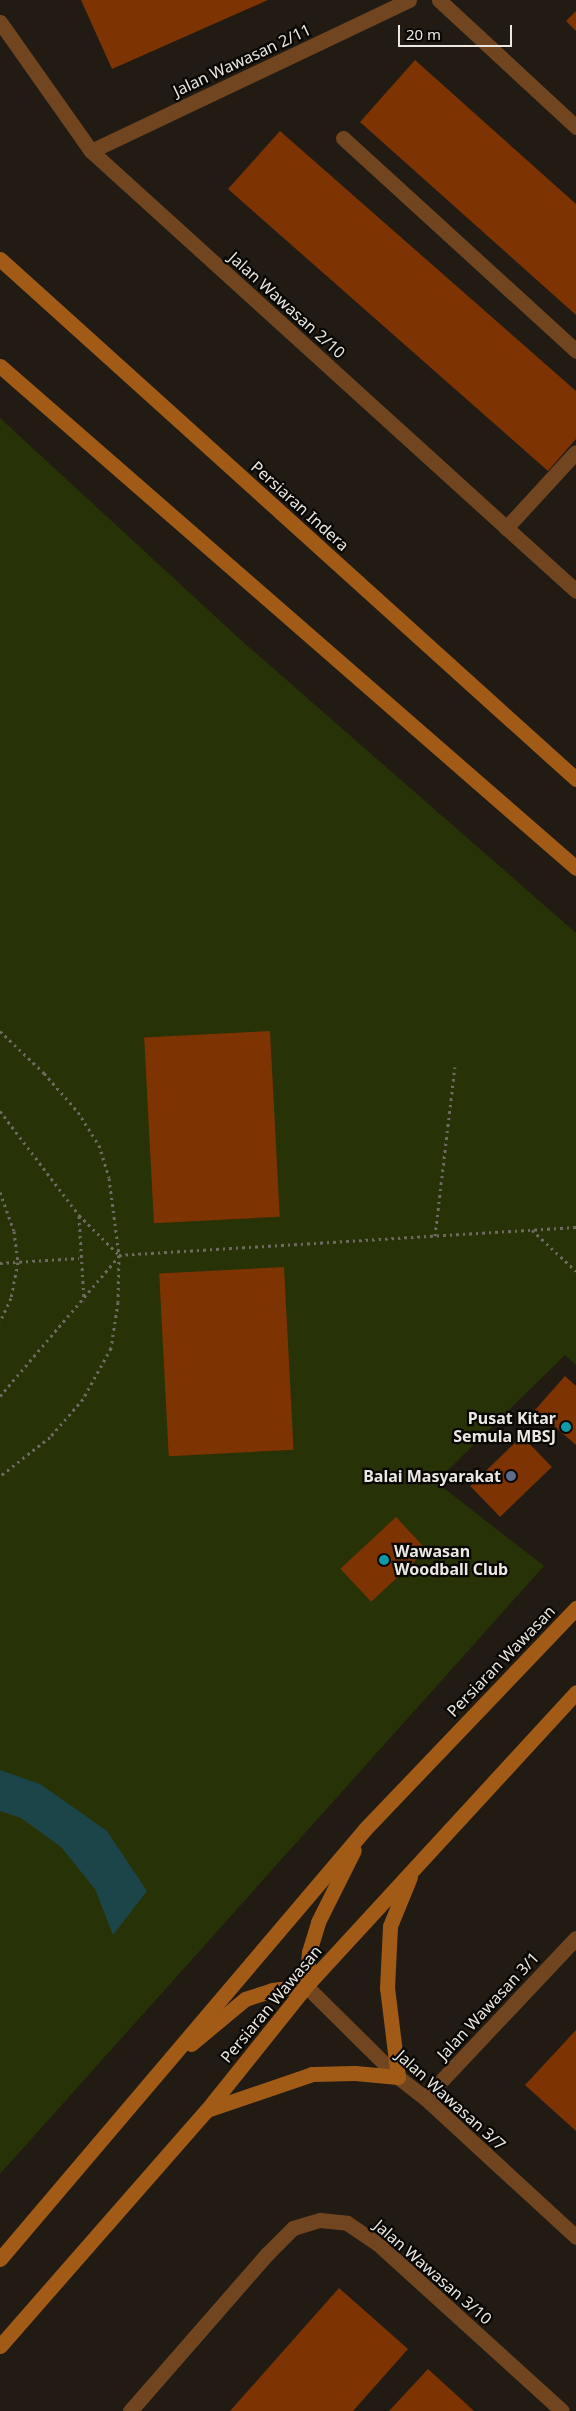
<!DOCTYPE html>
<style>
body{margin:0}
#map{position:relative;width:576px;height:2411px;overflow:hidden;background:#211b14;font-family:"Noto Sans",sans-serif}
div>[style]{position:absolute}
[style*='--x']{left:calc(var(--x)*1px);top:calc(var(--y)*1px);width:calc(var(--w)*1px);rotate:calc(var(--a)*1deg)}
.green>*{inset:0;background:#273206}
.water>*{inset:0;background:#1b4549}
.building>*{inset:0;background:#7e3303;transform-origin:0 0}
.path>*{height:3px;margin-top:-1.5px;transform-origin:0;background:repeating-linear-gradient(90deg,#6f6963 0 2.5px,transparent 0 6.5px)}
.service>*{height:15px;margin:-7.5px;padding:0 7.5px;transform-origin:7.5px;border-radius:7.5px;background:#724521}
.minor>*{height:15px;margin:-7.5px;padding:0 7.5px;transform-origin:7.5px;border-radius:7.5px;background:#724521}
.secondary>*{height:15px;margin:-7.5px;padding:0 7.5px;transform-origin:7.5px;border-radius:7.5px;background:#a25b17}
.dots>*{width:14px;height:14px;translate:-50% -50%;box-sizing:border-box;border:2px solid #090704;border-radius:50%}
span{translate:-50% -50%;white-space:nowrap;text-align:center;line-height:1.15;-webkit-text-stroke:4.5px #090704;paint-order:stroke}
.street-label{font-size:16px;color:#ebe7e2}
.poi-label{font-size:16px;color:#ebe7e2;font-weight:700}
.right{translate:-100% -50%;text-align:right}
.left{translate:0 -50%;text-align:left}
.scale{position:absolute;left:398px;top:25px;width:114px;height:22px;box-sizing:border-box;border:2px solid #ebe7e2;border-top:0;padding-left:6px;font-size:15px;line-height:18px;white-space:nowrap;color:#ebe7e2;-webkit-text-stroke:4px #090704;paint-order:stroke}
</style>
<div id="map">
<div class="green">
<div style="clip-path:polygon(0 418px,243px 642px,576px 933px,576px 1365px,565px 1355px,436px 1482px,544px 1566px,0 2174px)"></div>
</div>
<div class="water">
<div style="clip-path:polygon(0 1770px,40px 1784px,107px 1831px,147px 1891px,113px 1935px,95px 1889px,61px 1847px,21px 1818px,0 1811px)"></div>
</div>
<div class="building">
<div style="clip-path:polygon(81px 0,268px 0,112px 69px)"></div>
<div style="clip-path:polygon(576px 11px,576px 31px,566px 21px)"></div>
<div style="clip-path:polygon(415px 60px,576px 204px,576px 315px,360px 122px)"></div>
<div style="clip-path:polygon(280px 131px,576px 391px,576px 439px,548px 471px,228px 189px)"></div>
<div style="left:270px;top:1031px;width:186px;height:126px;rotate:87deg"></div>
<div style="left:284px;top:1267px;width:183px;height:125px;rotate:87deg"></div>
<div style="clip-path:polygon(565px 1376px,576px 1386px,576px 1445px,535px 1410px)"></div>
<div style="left:522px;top:1436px;width:43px;height:72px;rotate:46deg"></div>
<div style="left:396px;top:1517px;width:45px;height:76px;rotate:47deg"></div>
<div style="clip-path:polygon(576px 2030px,576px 2131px,525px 2085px)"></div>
<div style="clip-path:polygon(339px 2288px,408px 2349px,353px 2411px,230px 2411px)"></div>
<div style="clip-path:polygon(428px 2369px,474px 2411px,389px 2411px)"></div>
</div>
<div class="path">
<div style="--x:0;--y:1031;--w:61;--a:43.7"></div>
<div style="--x:44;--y:1073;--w:52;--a:48.9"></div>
<div style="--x:78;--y:1112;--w:39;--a:58"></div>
<div style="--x:99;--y:1145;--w:34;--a:73"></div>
<div style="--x:109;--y:1178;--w:78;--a:82.6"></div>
<div style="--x:119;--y:1255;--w:47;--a:91.2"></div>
<div style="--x:118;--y:1302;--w:47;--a:98.7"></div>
<div style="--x:111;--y:1348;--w:58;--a:118.8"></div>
<div style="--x:83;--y:1399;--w:50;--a:131"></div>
<div style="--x:50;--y:1437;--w:63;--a:142"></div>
<div style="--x:0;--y:1111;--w:131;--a:52.8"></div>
<div style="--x:79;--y:1215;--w:57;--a:45"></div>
<div style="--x:119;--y:1255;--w:458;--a:-3.5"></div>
<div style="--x:0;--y:1192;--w:41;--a:70.3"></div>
<div style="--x:14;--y:1231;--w:31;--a:83"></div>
<div style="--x:18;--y:1262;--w:37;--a:101"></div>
<div style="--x:11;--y:1298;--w:26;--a:115"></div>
<div style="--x:79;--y:1216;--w:85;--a:86.6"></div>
<div style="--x:532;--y:1230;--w:60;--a:43"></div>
<div style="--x:435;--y:1236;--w:170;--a:-83.3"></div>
<div style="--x:0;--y:1263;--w:79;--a:-3.6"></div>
<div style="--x:0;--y:1396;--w:184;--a:-49.6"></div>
</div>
<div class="service">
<div style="--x:343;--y:138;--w:316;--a:42.4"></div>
<div style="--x:506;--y:528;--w:103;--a:-47.4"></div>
</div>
<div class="minor">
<div style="--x:439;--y:0;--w:187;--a:42.8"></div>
<div style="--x:0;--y:22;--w:158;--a:54.8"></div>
<div style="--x:91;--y:151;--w:655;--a:42.21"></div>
<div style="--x:91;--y:151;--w:352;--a:-25.4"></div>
<div style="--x:306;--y:1986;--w:129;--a:44.7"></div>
<div style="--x:398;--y:2077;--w:34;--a:38"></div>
<div style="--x:425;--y:2098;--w:205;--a:42.6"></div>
<div style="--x:425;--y:2098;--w:220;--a:-46.7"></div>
<div style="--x:130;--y:2411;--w:210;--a:-48.9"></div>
<div style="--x:268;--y:2253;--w:35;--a:-45"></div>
<div style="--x:293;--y:2228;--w:28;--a:-17"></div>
<div style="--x:320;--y:2220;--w:27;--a:6"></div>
<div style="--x:347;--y:2223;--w:37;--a:34"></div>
<div style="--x:378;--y:2244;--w:248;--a:42.2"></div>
</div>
<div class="secondary">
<div style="--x:0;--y:259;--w:776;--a:42.08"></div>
<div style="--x:0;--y:366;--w:764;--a:41.07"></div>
<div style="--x:306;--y:1986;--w:34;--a:-85"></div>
<div style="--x:309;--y:1952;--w:31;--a:-73"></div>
<div style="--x:318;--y:1922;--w:80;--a:-63.4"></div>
<div style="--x:191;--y:2044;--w:70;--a:-39.8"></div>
<div style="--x:245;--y:1999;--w:28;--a:-18"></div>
<div style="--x:272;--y:1990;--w:34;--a:-7"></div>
<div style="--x:207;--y:2110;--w:111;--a:-18.9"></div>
<div style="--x:312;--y:2074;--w:43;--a:-1.3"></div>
<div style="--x:355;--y:2073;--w:43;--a:5.3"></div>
<div style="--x:398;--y:2077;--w:90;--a:-97"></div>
<div style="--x:387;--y:1988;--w:62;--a:-87.2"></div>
<div style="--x:390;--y:1926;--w:53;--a:-67.8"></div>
<div style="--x:0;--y:2259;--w:564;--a:-49.67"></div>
<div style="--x:365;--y:1829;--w:306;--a:-46.3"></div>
<div style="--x:0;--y:2346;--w:313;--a:-48.8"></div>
<div style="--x:206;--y:2111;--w:160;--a:-51.3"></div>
<div style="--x:306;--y:1986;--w:399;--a:-47.4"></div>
</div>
<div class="dots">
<div style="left:566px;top:1427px;background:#0f9aa8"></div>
<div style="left:511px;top:1476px;background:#5c6f8a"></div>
<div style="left:384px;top:1560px;background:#0f9aa8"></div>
</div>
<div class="street-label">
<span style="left:242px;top:60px;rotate:-25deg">Jalan Wawasan 2/11</span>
<span style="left:287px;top:305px;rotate:42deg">Jalan Wawasan 2/10</span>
<span style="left:300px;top:506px;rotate:42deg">Persiaran Indera</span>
<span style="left:501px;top:1661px;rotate:-46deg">Persiaran Wawasan</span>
<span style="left:271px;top:2004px;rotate:-50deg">Persiaran Wawasan</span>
<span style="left:488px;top:2006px;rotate:-47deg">Jalan Wawasan 3/1</span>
<span style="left:451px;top:2100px;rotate:42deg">Jalan Wawasan 3/7</span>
<span style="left:433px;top:2272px;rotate:41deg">Jalan Wawasan 3/10</span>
</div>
<div class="poi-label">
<span class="right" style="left:556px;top:1427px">Pusat Kitar<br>Semula MBSJ</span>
<span class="right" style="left:501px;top:1476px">Balai Masyarakat</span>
<span class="left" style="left:394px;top:1560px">Wawasan<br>Woodball Club</span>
</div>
<div class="scale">20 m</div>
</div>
